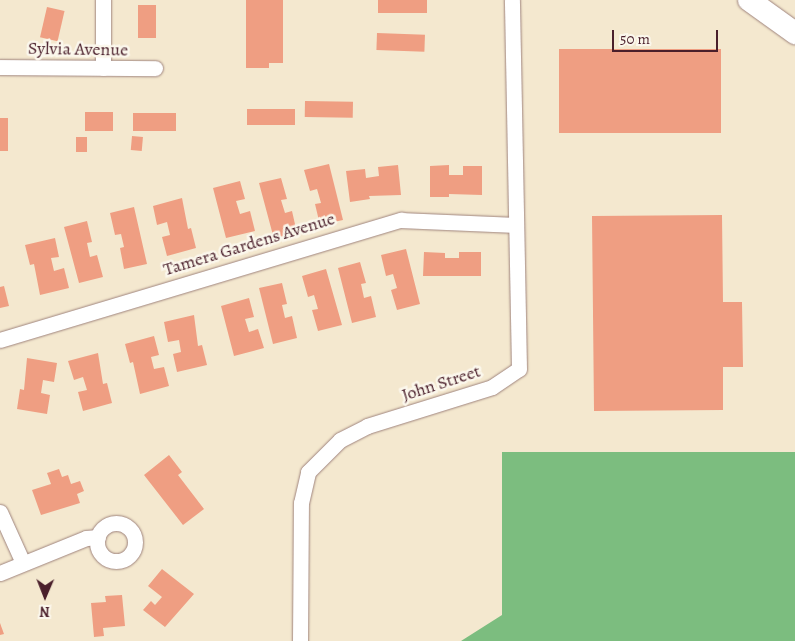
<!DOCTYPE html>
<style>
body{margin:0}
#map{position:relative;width:795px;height:641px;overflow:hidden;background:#f4e8cf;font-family:Alegreya,serif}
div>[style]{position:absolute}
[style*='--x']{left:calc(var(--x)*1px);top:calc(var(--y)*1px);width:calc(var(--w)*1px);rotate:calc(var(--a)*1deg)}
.forest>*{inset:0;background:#7cbd7f}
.building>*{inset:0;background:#ef9e82;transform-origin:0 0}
.roads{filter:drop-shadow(0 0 1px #9f847d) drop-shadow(0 0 1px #9f847d)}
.minor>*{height:15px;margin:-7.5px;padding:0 7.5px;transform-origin:7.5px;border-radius:7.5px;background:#fff}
.minor>.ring{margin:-7.5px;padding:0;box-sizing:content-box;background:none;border:15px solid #fff;border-radius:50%}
.highway>*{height:22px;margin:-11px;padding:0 11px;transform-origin:11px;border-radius:11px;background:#fff}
span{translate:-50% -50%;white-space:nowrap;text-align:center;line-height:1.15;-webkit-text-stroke:5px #fbf7ec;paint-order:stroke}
.street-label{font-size:18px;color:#4a1f2b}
.north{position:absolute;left:20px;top:571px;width:50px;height:50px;-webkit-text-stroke:4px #fbf7ec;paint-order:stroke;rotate:181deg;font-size:14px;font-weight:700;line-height:20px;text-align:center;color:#4a1f2b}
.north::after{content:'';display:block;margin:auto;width:18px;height:22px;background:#4a1f2b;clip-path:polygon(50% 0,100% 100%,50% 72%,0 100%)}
.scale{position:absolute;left:612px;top:30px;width:106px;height:22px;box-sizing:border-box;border:2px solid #4a1f2b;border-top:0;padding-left:6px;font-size:15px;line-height:18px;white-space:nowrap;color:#4a1f2b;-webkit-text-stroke:4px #fbf7ec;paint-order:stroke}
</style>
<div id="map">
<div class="forest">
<div style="clip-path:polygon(502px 452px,795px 452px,795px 641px,461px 641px,502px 615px)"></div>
</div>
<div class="building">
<div style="clip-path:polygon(246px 0,283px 0,283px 63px,269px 63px,269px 68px,246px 68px)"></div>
<div style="left:378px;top:0;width:49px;height:13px"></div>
<div style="left:138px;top:5px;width:18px;height:33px"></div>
<div style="left:47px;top:7px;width:18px;height:31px;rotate:13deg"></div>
<div style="left:377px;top:33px;width:48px;height:17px;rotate:2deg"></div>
<div style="left:559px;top:49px;width:162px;height:84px"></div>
<div style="left:305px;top:101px;width:48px;height:16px;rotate:1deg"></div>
<div style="left:247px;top:109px;width:48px;height:16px"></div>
<div style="left:85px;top:112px;width:28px;height:19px"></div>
<div style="left:133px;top:113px;width:43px;height:18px"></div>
<div style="left:0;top:118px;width:8px;height:33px"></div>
<div style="left:132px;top:136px;width:11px;height:14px;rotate:5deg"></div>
<div style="left:76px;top:137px;width:11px;height:15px"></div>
<div style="clip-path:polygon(329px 164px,343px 220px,320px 225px,315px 204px,321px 203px,317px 189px,310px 191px,304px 170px)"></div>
<div style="clip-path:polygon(398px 165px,401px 195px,369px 196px,370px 199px,350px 202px,346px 171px,365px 169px,366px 178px,379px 176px,378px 167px)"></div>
<div style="clip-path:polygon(449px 165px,449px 175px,463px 175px,463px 166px,482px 166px,482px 195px,449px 194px,449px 197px,430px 197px,430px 166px)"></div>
<div style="clip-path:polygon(281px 178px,287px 199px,281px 200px,285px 213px,292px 211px,297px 233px,274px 239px,259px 183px)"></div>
<div style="clip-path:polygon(240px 181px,245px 199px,236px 201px,240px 214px,250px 211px,255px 231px,226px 238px,213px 188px)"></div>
<div style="clip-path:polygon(182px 198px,188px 229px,191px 228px,196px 248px,167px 256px,162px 237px,170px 235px,167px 222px,157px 225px,153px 206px)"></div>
<div style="clip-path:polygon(134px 207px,147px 264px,124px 269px,120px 248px,124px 247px,121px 234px,115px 235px,110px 213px)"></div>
<div style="clip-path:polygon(722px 215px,723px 302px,742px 302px,743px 367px,723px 367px,723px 410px,594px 411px,592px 216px)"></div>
<div style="clip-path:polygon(87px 221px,92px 242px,87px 243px,90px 257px,97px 255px,103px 277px,79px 283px,64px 227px)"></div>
<div style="clip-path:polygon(55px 238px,59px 257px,51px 258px,54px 271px,64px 268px,69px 288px,40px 295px,34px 264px,30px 265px,25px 245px)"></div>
<div style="clip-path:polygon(406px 249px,420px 304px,397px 310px,391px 290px,397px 288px,393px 274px,386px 276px,381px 255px)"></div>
<div style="clip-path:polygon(424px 252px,445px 253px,445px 258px,459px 258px,459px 252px,481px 252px,481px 276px,423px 276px)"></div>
<div style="clip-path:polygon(360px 262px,366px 283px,361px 284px,364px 298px,371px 296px,376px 317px,352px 323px,338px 268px)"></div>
<div style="clip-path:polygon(326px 269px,342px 325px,318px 331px,312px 310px,318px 309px,314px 295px,308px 297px,302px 276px)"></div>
<div style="clip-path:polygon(282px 283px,287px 304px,282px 305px,285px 318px,292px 316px,297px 338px,273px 344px,259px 288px)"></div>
<div style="clip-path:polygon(4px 286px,9px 306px,0 308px,0 287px)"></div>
<div style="clip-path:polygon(249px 298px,254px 317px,245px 319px,249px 332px,258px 329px,264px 348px,234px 356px,221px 306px)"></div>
<div style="clip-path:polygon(194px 315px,198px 346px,202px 345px,207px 365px,177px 372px,173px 354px,181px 352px,179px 340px,168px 342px,164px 322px)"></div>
<div style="clip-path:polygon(154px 336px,159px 355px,151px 357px,154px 369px,164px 367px,169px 386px,140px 394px,133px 362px,130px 363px,125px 344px)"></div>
<div style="clip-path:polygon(98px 353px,103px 384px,107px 383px,112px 403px,83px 411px,78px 392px,87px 390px,83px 377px,74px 380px,68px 361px)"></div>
<div style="clip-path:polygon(27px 358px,57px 363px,54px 382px,43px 380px,41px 393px,50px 395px,47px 414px,17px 409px,20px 389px,24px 390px)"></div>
<div style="clip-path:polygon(169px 455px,182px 472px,178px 475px,204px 509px,183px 525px,144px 475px)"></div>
<div style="clip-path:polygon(59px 469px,62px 477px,68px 475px,71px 484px,80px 481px,84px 491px,77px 494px,80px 503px,41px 515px,32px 490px,51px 484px,47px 473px)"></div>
<div style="clip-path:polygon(162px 569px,194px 594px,165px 627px,143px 610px,151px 601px,155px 605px,162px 597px,148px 586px)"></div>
<div style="clip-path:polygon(122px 595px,125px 626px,103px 628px,104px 636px,94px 637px,91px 603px,106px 602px,105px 596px)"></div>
<div style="clip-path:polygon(0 623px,4px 634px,0 635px)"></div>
</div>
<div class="roads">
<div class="minor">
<div style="--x:103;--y:0;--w:68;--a:90"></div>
<div style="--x:0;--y:67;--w:155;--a:0.4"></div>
<div style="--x:0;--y:340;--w:419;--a:-16.7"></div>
<div style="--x:401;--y:220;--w:114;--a:2.5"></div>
<div style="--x:0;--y:512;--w:56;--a:65.7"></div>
<div class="ring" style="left:97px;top:523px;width:23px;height:23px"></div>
<div style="--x:0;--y:573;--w:93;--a:-22.1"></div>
<div style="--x:86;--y:538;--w:12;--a:-5"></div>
<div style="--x:300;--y:641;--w:138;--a:-89.6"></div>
<div style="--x:301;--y:503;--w:32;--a:-77"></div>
<div style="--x:308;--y:472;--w:45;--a:-45"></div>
<div style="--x:340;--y:440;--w:30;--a:-27"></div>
<div style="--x:367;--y:426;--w:131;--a:-17.3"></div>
<div style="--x:492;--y:387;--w:32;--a:-34"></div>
<div style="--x:519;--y:369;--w:369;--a:-91.1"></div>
</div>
<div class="highway">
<div style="--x:749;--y:0;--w:57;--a:35.7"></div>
</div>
</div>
<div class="street-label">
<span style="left:78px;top:49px;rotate:1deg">Sylvia Avenue</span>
<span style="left:249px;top:244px;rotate:-17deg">Tamera Gardens Avenue</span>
<span style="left:441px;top:383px;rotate:-18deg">John Street</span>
</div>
<div class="north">N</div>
<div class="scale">50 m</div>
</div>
